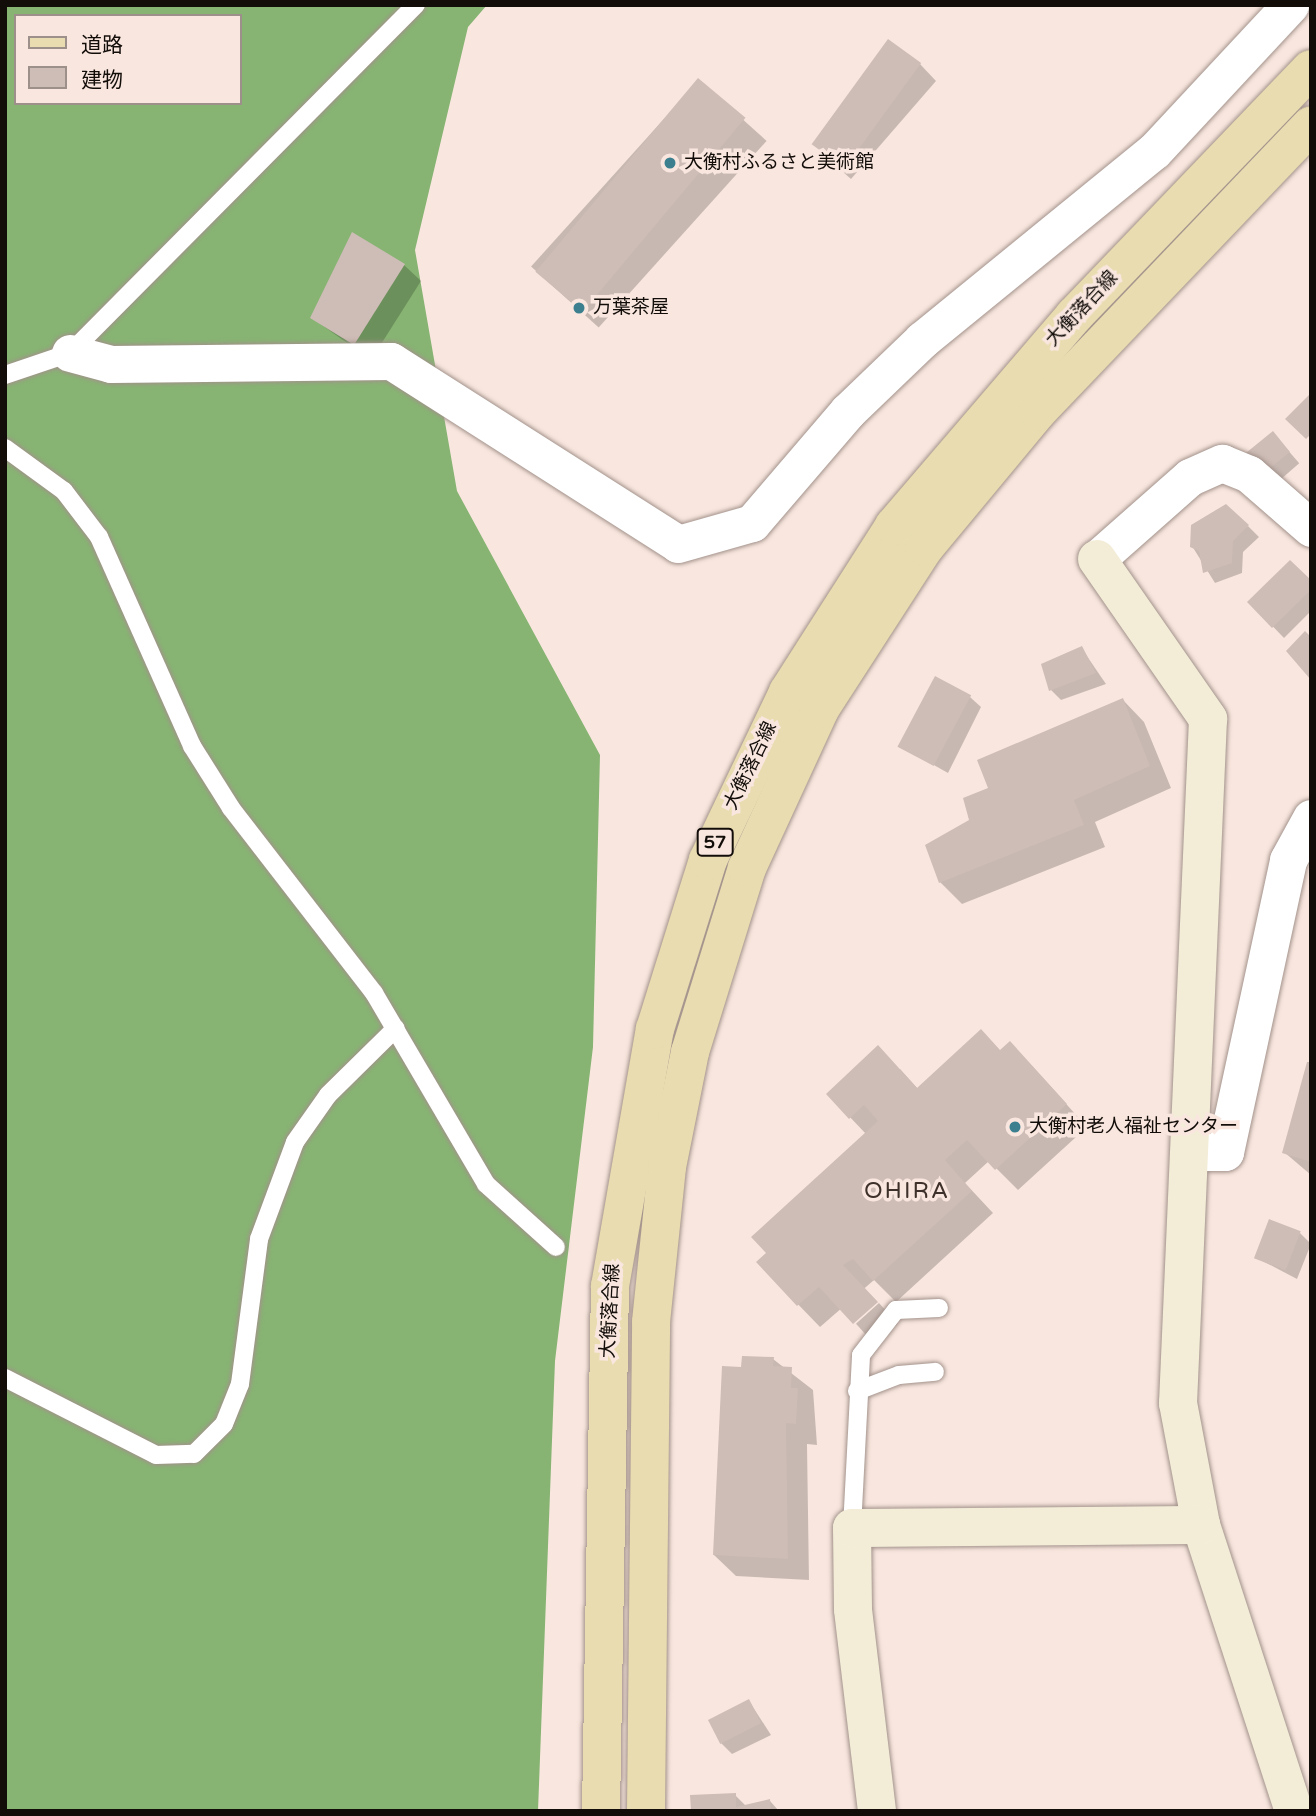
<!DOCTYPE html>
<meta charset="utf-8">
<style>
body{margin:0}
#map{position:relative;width:1316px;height:1816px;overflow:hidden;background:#f9e7df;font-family:"Varela Round","Noto Sans JP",sans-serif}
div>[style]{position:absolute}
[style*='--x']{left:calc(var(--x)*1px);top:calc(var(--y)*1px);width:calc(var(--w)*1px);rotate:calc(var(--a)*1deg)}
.forest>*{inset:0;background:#87b473}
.shadow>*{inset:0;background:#0003;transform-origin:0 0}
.building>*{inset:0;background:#cebcb6;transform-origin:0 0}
.roads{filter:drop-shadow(0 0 2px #a2928b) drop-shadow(0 0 2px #a2928b)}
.lane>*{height:18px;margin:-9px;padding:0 9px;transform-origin:9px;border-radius:9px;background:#fff}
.street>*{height:37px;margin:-18.5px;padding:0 18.5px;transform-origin:18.5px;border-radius:18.5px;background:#fff}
.secondary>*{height:38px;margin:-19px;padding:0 19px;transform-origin:19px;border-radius:19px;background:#f3edd8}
.primary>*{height:38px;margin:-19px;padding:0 19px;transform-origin:19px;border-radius:19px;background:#e8dcb0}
.dots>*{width:19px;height:19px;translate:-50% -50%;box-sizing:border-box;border:4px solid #f9e7df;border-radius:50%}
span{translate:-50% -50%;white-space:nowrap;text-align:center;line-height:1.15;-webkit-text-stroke:7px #f9e7df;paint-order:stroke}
.shield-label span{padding:2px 5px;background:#f9e7df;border:2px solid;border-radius:5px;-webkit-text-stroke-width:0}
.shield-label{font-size:18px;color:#130d0a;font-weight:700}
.poi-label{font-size:19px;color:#130d0a}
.left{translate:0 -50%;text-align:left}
.street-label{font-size:19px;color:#130d0a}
.quarter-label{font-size:23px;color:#3e302a;letter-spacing:2px}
.frame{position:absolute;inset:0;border:7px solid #130d0a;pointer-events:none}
.legend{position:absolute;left:14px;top:14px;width:228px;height:91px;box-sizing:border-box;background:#f9e7df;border:2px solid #9d908a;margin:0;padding:9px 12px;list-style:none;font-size:21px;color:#130d0a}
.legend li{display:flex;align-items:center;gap:14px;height:35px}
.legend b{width:35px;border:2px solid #9d908a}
</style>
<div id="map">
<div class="forest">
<div style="clip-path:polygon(evenodd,5px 5px,487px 5px,468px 27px,415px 250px,457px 491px,600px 755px,593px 1047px,555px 1361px,538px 1811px,5px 1811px,5px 5px,16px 16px,240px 16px,240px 103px,16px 103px,16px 16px)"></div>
</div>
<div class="shadow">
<div style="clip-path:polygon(920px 64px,936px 81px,851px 179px,820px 152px)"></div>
<div style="left:699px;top:80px;width:91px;height:251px;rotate:42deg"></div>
<div style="clip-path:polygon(404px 265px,421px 281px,371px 360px,312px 318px)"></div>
<div style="left:1273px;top:433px;width:40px;height:35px;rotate:49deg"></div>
<div style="clip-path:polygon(1248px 526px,1259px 537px,1243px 552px,1242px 573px,1215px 583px,1192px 546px)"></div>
<div style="clip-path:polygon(1311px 582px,1311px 611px,1284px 638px,1249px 602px)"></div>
<div style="clip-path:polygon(1082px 649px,1106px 684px,1061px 700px,1051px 690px)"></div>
<div style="clip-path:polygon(970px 697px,981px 707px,948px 773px,900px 746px)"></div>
<div style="clip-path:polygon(1123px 700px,1144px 722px,1171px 788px,1095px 822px,1105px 847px,962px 904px,940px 882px,990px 789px)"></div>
<div style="clip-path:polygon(1001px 1052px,1031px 1065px,1087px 1127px,1018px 1190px,989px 1161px,965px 1183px,993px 1213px,896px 1302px,874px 1280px,820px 1327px,758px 1263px,866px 1134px,828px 1094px,900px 1069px,918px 1089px)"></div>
<div style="clip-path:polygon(1311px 1064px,1311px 1175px,1284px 1152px)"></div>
<div style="clip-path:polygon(1300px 1233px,1311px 1244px,1297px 1279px,1255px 1257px)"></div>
<div style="left:879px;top:1303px;width:28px;height:31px;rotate:48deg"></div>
<div style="clip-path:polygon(773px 1359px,813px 1390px,817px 1445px,807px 1444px,809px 1580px,736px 1576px,714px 1555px)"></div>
<div style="clip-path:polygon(749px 1701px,771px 1735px,732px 1754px,721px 1743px)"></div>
<div style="clip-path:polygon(735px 1795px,746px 1806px,770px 1801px,779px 1811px,692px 1811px)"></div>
</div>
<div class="building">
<div style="left:888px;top:39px;width:41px;height:130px;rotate:36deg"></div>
<div style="left:698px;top:78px;width:62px;height:253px;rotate:40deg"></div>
<div style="clip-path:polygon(352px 232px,405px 264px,354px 345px,310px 318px)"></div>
<div style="clip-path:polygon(1311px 393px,1311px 434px,1306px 439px,1285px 419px)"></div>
<div style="left:1273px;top:431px;width:27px;height:38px;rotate:51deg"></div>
<div style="clip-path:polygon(1226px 504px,1249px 525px,1233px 541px,1232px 563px,1203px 573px,1199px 551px,1190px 547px,1191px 525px)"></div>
<div style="clip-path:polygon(1290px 560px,1311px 580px,1311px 590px,1272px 628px,1247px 602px)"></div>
<div style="clip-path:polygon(1305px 631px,1311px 637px,1311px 680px,1286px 651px)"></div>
<div style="clip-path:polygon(1082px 646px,1096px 673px,1049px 691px,1041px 664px)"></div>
<div style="left:935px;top:676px;width:41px;height:80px;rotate:28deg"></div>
<div style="clip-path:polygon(1123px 698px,1150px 766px,1074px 800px,1084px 825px,939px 883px,925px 845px,969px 820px,963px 798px,988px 788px,977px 760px)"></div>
<div style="clip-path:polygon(981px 1029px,1000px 1050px,1010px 1041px,1067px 1104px,995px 1170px,967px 1140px,945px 1160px,972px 1191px,873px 1281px,853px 1259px,843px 1265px,878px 1302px,853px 1324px,819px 1287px,797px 1306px,756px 1262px,766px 1253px,751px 1237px,878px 1121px,864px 1105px,849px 1119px,826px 1094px,878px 1045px,917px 1088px)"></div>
<div style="clip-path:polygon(1307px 1062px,1311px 1062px,1311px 1162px,1282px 1153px)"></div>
<div style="left:1269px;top:1219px;width:34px;height:42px;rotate:21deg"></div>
<div style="clip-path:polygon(742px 1356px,774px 1357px,773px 1366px,792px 1367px,791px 1388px,798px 1388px,796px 1424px,786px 1423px,788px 1559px,713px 1555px,722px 1366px,741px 1367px)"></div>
<div style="left:749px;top:1699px;width:27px;height:46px;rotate:63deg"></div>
<div style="clip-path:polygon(736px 1793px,736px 1807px,770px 1799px,771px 1811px,691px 1811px,690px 1795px)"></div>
</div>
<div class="roads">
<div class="lane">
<div style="--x:5;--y:375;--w:69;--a:-18.7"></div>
<div style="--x:70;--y:353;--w:491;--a:-45.2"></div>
<div style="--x:5;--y:448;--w:73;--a:36.1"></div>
<div style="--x:64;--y:491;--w:58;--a:52.7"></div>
<div style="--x:99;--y:537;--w:229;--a:66"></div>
<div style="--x:192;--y:746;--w:73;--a:57.8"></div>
<div style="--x:231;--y:808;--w:234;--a:52.3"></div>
<div style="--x:374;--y:993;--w:221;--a:59.6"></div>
<div style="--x:486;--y:1184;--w:94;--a:42"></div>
<div style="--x:5;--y:1378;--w:169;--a:27"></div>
<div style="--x:156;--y:1455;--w:38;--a:-2"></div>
<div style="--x:194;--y:1454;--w:42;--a:-45"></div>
<div style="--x:224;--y:1424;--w:43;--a:-68.2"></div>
<div style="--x:240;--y:1384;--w:146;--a:-82.5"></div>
<div style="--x:259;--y:1239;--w:103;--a:-69.6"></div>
<div style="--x:295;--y:1142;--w:57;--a:-54.9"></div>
<div style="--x:328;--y:1095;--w:95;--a:-44.6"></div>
<div style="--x:857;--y:1391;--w:45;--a:-20.9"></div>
<div style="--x:899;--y:1375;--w:36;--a:-5"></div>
<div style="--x:852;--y:1528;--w:173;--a:-87"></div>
<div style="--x:861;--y:1355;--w:57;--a:-52.1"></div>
<div style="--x:896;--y:1310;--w:43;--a:-2.7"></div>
</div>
<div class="street">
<div style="--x:70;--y:353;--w:42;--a:15"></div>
<div style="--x:111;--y:364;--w:280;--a:-0.6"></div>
<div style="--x:391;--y:361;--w:340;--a:32.5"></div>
<div style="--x:678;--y:544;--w:77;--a:-15.8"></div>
<div style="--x:752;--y:523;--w:148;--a:-49.4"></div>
<div style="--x:848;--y:411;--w:103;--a:-43.8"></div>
<div style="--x:922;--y:340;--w:299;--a:-39.2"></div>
<div style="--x:1154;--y:151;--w:200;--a:-47"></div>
<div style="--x:1097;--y:559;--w:124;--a:-41.4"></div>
<div style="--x:1190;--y:477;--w:35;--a:-24"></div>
<div style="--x:1222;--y:463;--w:29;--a:22"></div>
<div style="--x:1249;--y:474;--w:82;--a:41.1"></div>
<div style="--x:1189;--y:1152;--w:36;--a:0"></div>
<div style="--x:1225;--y:1152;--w:299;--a:-77.8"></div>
<div style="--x:1288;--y:860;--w:48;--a:-61.3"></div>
</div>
<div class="secondary">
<div style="--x:1097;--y:559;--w:195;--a:55.2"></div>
<div style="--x:1208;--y:719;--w:685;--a:92.51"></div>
<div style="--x:1178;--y:1403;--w:124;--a:79.3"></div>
<div style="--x:1201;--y:1525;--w:301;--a:72"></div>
<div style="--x:877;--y:1811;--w:203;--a:-96.8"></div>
<div style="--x:853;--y:1609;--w:81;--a:-90.7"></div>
<div style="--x:852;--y:1528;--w:349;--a:-0.5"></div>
</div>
<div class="primary">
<div style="--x:601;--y:1811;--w:525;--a:-89.02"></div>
<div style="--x:610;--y:1286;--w:261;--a:-80.1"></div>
<div style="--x:655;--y:1029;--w:177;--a:-72.6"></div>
<div style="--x:708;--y:860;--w:186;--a:-64.5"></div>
<div style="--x:788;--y:692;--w:197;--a:-57.4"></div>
<div style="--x:894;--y:526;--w:277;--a:-49.4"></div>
<div style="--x:1074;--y:316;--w:342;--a:-46.2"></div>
<div style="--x:646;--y:1811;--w:489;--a:-89.4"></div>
<div style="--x:651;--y:1322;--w:156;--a:-84.1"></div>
<div style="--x:667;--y:1167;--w:117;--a:-78.7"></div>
<div style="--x:690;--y:1052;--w:193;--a:-72.8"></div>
<div style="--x:747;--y:868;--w:175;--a:-65.3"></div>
<div style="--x:820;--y:709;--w:193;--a:-57.1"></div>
<div style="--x:925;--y:547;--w:177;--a:-50.3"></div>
<div style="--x:1038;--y:411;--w:395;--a:-46.3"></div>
</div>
</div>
<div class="dots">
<div style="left:670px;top:163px;background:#3c808f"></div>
<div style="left:579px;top:308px;background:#3c808f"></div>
<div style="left:1015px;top:1127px;background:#3c808f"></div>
</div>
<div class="shield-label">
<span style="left:715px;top:842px">57</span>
</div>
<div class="poi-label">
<span class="left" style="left:684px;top:163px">大衡村ふるさと美術館</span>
<span class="left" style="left:593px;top:308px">万葉茶屋</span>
<span class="left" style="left:1029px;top:1127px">大衡村老人福祉センター</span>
</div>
<div class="street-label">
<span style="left:1082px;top:309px;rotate:-47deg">大衡落合線</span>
<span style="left:751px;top:766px;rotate:-64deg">大衡落合線</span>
<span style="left:611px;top:1311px;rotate:-87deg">大衡落合線</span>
</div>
<div class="quarter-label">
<span style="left:907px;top:1191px">OHIRA</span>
</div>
<div class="frame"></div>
<ul class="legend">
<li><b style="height:9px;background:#e8dcb0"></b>道路</li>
<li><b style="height:19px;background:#cebcb6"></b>建物</li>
</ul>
</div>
